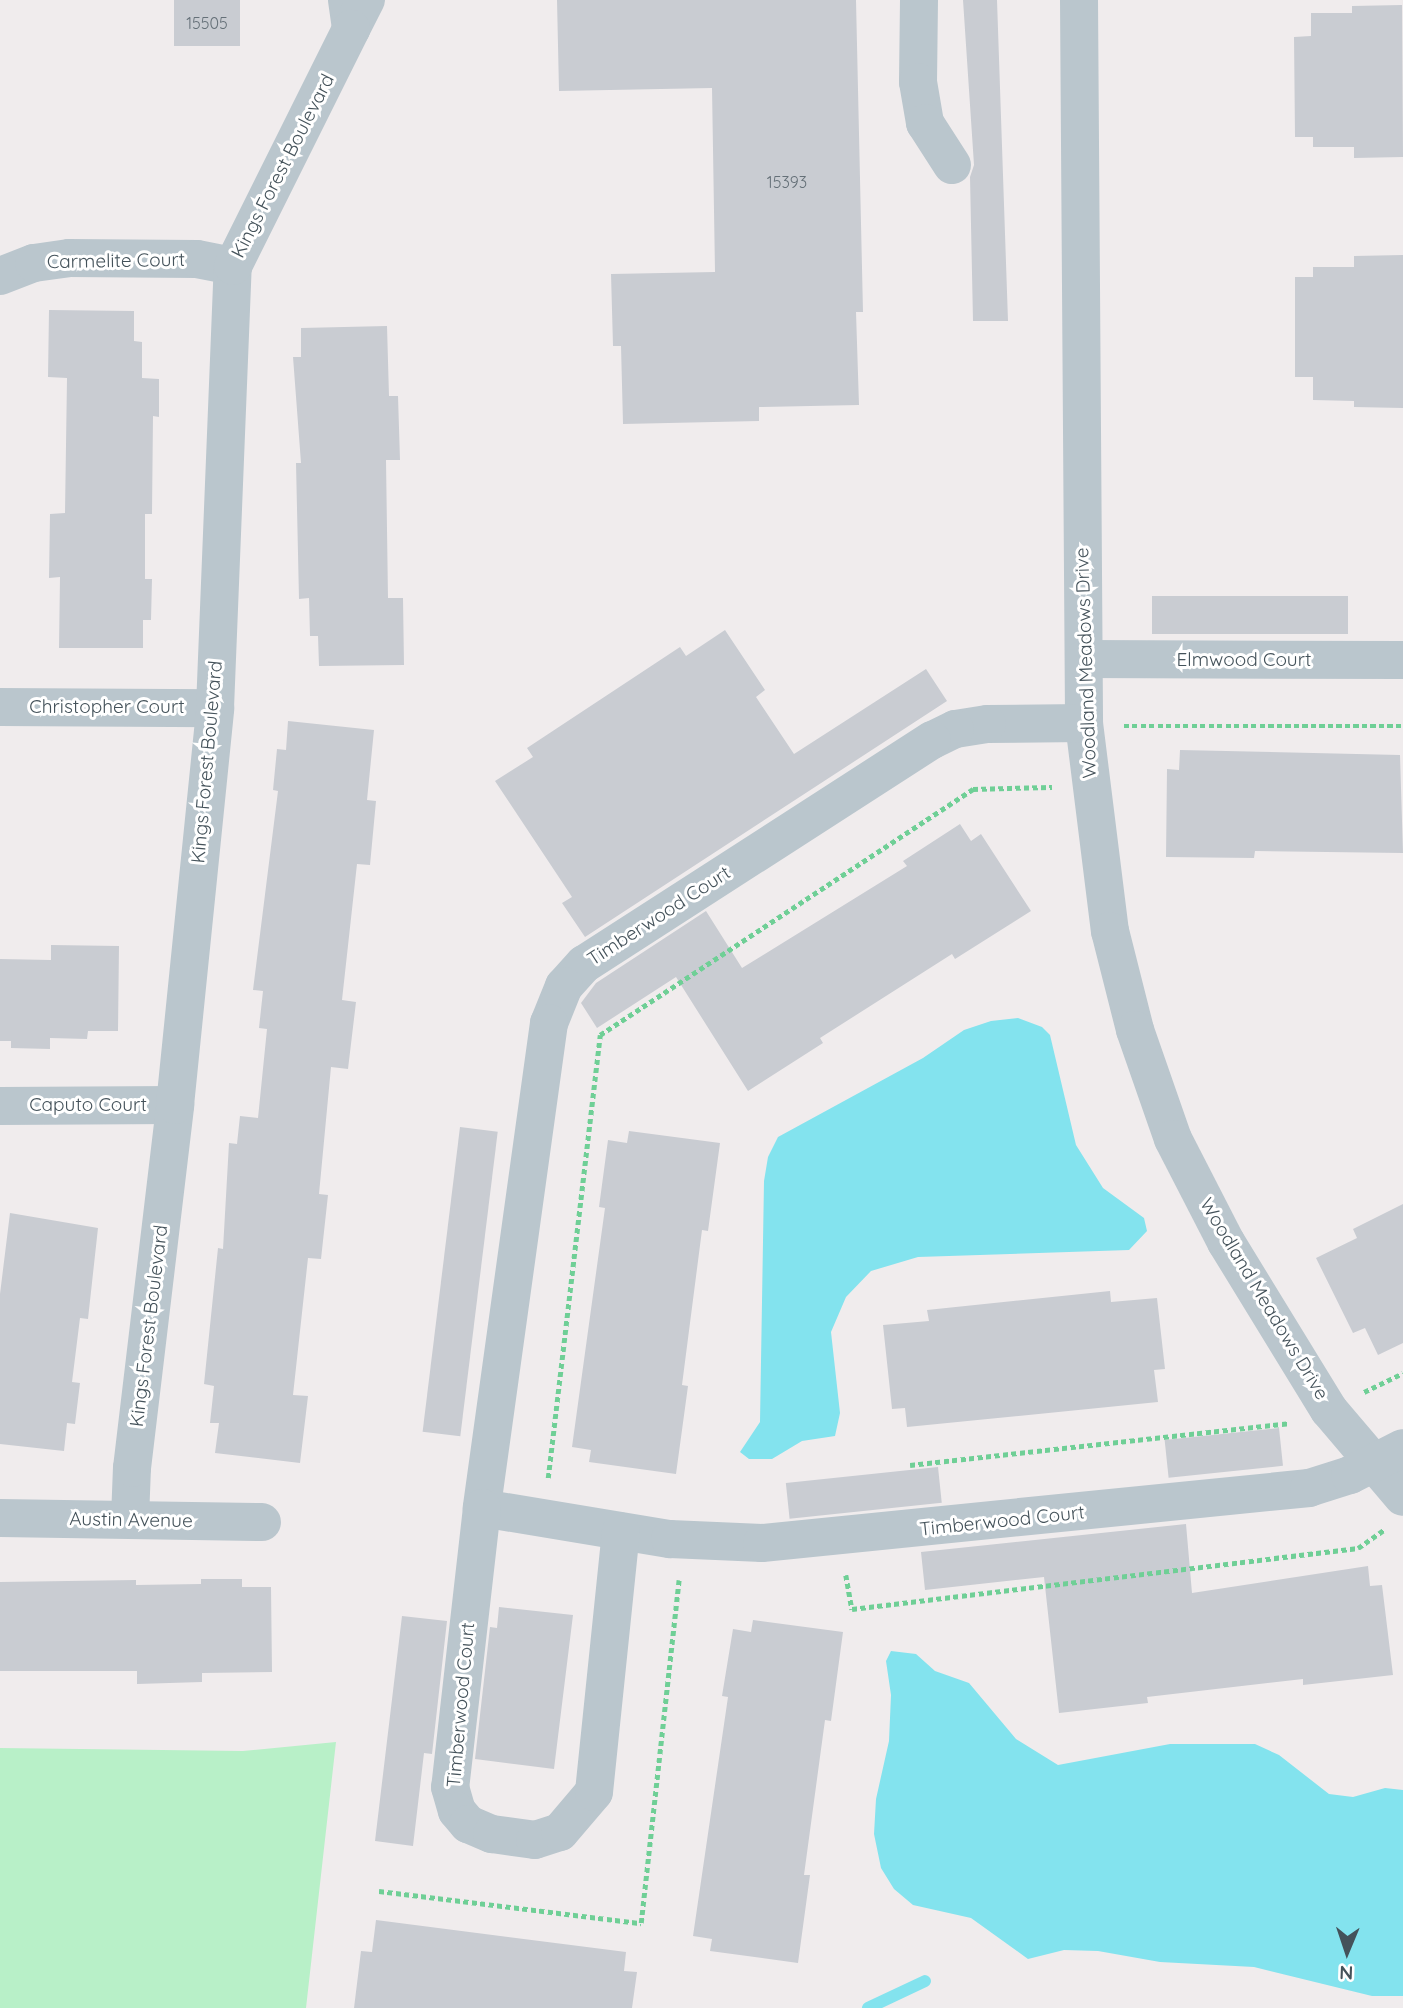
<!DOCTYPE html>
<style>
body{margin:0}
#map{position:relative;width:1403px;height:2008px;overflow:hidden;background:#f0eced;font-family:Quicksand,sans-serif}
div>[style]{position:absolute}
[style*='--x']{left:calc(var(--x)*1px);top:calc(var(--y)*1px);width:calc(var(--w)*1px);rotate:calc(var(--a)*1deg)}
.green>*{inset:0;background:#b8f0c8}
.water>*{inset:0;background:#83e3ee}
.stream>*{height:12px;margin:-6px;padding:0 6px;transform-origin:6px;border-radius:6px;background:#83e3ee}
.building>*{inset:0;background:#c9ccd2;transform-origin:0 0}
.path>*{height:4.5px;margin-top:-2.25px;transform-origin:0;background:repeating-linear-gradient(90deg,#6fcf96 0 5px,transparent 0 8.5px)}
.minor>*{height:38px;margin:-19px;padding:0 19px;transform-origin:19px;border-radius:19px;background:#bac6cd}
span{translate:-50% -50%;white-space:nowrap;text-align:center;line-height:1.15;-webkit-text-stroke:6px #fff;paint-order:stroke}
.number-label{font-size:16px;color:#657078}
.number-label span{-webkit-text-stroke-width:0}
.street-label{font-size:19px;color:#44525a}
.north{position:absolute;left:1312px;top:1917px;width:70px;height:70px;-webkit-text-stroke:5px #fff;paint-order:stroke;rotate:182deg;font-size:19px;font-weight:700;line-height:28px;text-align:center;color:#44525a}
.north::after{content:'';display:block;margin:auto;width:24px;height:32px;background:#44525a;clip-path:polygon(50% 0,100% 100%,50% 72%,0 100%)}
</style>
<div id="map">
<div class="green">
<div style="clip-path:polygon(336px 1742px,306px 2008px,0 2008px,0 1748px,243px 1751px)"></div>
</div>
<div class="water">
<div style="clip-path:polygon(1018px 1018px,1042px 1027px,1050px 1035px,1076px 1145px,1103px 1188px,1144px 1218px,1147px 1231px,1129px 1250px,918px 1257px,871px 1271px,846px 1297px,831px 1332px,840px 1413px,835px 1436px,802px 1441px,772px 1459px,749px 1459px,740px 1452px,760px 1422px,764px 1181px,768px 1157px,778px 1137px,923px 1058px,964px 1030px,991px 1021px)"></div>
<div style="clip-path:polygon(891px 1651px,916px 1654px,935px 1671px,969px 1683px,1016px 1739px,1058px 1765px,1170px 1744px,1255px 1744px,1279px 1755px,1329px 1794px,1353px 1797px,1385px 1788px,1403px 1790px,1403px 1996px,1372px 1996px,1254px 1967px,1160px 1962px,1098px 1951px,1064px 1950px,1028px 1959px,971px 1918px,913px 1905px,894px 1889px,881px 1868px,874px 1834px,876px 1799px,889px 1741px,891px 1695px,886px 1661px)"></div>
</div>
<div class="stream">
<div style="--x:868;--y:2008;--w:63;--a:-25.3"></div>
</div>
<div class="building">
<div style="left:174px;top:0;width:66px;height:46px"></div>
<div style="clip-path:polygon(557px 0,856px 0,863px 312px,856px 312px,859px 405px,759px 407px,759px 421px,623px 424px,621px 346px,613px 346px,611px 274px,715px 272px,712px 88px,559px 91px)"></div>
<div style="clip-path:polygon(963px 0,997px 0,1008px 321px,973px 321px,970px 177px,974px 165px)"></div>
<div style="clip-path:polygon(1402px 5px,1403px 157px,1354px 158px,1354px 147px,1313px 147px,1313px 137px,1295px 137px,1294px 37px,1311px 36px,1311px 13px,1352px 13px,1352px 6px)"></div>
<div style="clip-path:polygon(1403px 255px,1403px 408px,1354px 407px,1354px 401px,1313px 400px,1313px 377px,1295px 377px,1295px 277px,1313px 277px,1313px 267px,1354px 267px,1354px 256px)"></div>
<div style="clip-path:polygon(49px 310px,134px 311px,134px 341px,142px 342px,142px 378px,159px 379px,159px 417px,153px 416px,152px 514px,145px 514px,145px 579px,152px 579px,151px 620px,143px 620px,143px 648px,59px 648px,60px 577px,49px 578px,50px 514px,65px 513px,67px 378px,48px 377px)"></div>
<div style="clip-path:polygon(387px 326px,389px 396px,398px 396px,400px 460px,386px 460px,388px 598px,403px 598px,404px 665px,319px 666px,318px 636px,310px 636px,309px 598px,299px 599px,296px 463px,301px 463px,293px 357px,301px 357px,301px 328px)"></div>
<div style="left:1152px;top:596px;width:196px;height:38px"></div>
<div style="clip-path:polygon(725px 630px,765px 690px,756px 697px,794px 754px,926px 669px,947px 701px,585px 937px,562px 903px,572px 897px,495px 781px,533px 757px,527px 748px,680px 647px,686px 656px)"></div>
<div style="clip-path:polygon(288px 721px,374px 730px,367px 800px,376px 801px,370px 865px,357px 864px,342px 1000px,356px 1002px,348px 1069px,331px 1067px,319px 1194px,328px 1195px,321px 1259px,308px 1258px,293px 1395px,308px 1396px,300px 1463px,215px 1453px,219px 1423px,210px 1423px,214px 1386px,204px 1384px,218px 1248px,223px 1249px,229px 1143px,237px 1144px,240px 1116px,258px 1118px,267px 1029px,259px 1028px,263px 991px,253px 990px,278px 791px,273px 790px,277px 749px,286px 750px)"></div>
<div style="clip-path:polygon(1180px 750px,1400px 755px,1403px 853px,1255px 851px,1254px 858px,1166px 857px,1167px 769px,1179px 770px)"></div>
<div style="clip-path:polygon(960px 824px,971px 841px,981px 834px,1031px 911px,955px 959px,952px 954px,820px 1038px,823px 1043px,748px 1091px,676px 977px,597px 1028px,581px 1003px,596px 983px,706px 911px,742px 968px,907px 866px,903px 861px)"></div>
<div style="clip-path:polygon(51px 945px,119px 946px,118px 1031px,88px 1031px,87px 1039px,50px 1038px,50px 1049px,11px 1048px,11px 1041px,0 1041px,0 959px,51px 960px)"></div>
<div style="left:460px;top:1127px;width:38px;height:307px;rotate:7deg"></div>
<div style="clip-path:polygon(629px 1131px,720px 1143px,708px 1231px,702px 1230px,682px 1385px,688px 1386px,676px 1474px,589px 1462px,591px 1450px,572px 1447px,605px 1208px,599px 1207px,608px 1140px,627px 1143px)"></div>
<div style="clip-path:polygon(1403px 1204px,1403px 1343px,1378px 1355px,1365px 1328px,1353px 1333px,1316px 1258px,1357px 1238px,1353px 1229px)"></div>
<div style="clip-path:polygon(10px 1213px,98px 1228px,88px 1319px,80px 1318px,72px 1382px,80px 1383px,75px 1424px,67px 1423px,64px 1451px,0 1444px,0 1294px)"></div>
<div style="clip-path:polygon(1110px 1291px,1111px 1302px,1157px 1298px,1165px 1369px,1154px 1370px,1158px 1402px,907px 1427px,905px 1408px,892px 1409px,883px 1325px,929px 1321px,927px 1310px)"></div>
<div style="left:1279px;top:1428px;width:38px;height:115px;rotate:84deg"></div>
<div style="left:938px;top:1467px;width:36px;height:153px;rotate:84deg"></div>
<div style="clip-path:polygon(1186px 1524px,1192px 1593px,1368px 1566px,1370px 1586px,1382px 1585px,1393px 1675px,1303px 1685px,1303px 1679px,1147px 1697px,1148px 1703px,1059px 1713px,1044px 1577px,925px 1590px,921px 1552px)"></div>
<div style="clip-path:polygon(201px 1579px,242px 1579px,242px 1587px,271px 1587px,272px 1672px,202px 1673px,202px 1682px,137px 1684px,137px 1671px,0 1671px,0 1582px,136px 1580px,136px 1585px,201px 1584px)"></div>
<div style="clip-path:polygon(499px 1607px,573px 1615px,554px 1769px,475px 1759px,490px 1627px,497px 1628px)"></div>
<div style="clip-path:polygon(402px 1616px,447px 1621px,432px 1754px,424px 1753px,413px 1846px,375px 1841px)"></div>
<div style="clip-path:polygon(753px 1620px,843px 1632px,831px 1721px,825px 1720px,804px 1875px,810px 1875px,798px 1963px,710px 1951px,712px 1939px,693px 1936px,728px 1697px,722px 1696px,733px 1629px,751px 1632px)"></div>
<div style="clip-path:polygon(376px 1920px,626px 1952px,624px 1971px,637px 1972px,632px 2008px,354px 2008px,361px 1951px,372px 1952px)"></div>
</div>
<div class="path">
<div style="--x:1124;--y:726;--w:279;--a:0"></div>
<div style="--x:1364;--y:1392;--w:43;--a:-26"></div>
<div style="--x:910;--y:1465;--w:381;--a:-6.3"></div>
<div style="--x:548;--y:1478;--w:446;--a:-83.3"></div>
<div style="--x:600;--y:1035;--w:447;--a:-33.4"></div>
<div style="--x:973;--y:789;--w:79;--a:-1.5"></div>
<div style="--x:846;--y:1575;--w:35;--a:80"></div>
<div style="--x:852;--y:1609;--w:510;--a:-6.87"></div>
<div style="--x:1358;--y:1548;--w:32;--a:-35"></div>
<div style="--x:379;--y:1891;--w:264;--a:7"></div>
<div style="--x:641;--y:1923;--w:345;--a:-83.7"></div>
</div>
<div class="minor">
<div style="--x:347;--y:0;--w:29;--a:82"></div>
<div style="--x:351;--y:29;--w:33;--a:-63"></div>
<div style="--x:919;--y:0;--w:82;--a:90.7"></div>
<div style="--x:918;--y:82;--w:42;--a:80.3"></div>
<div style="--x:925;--y:123;--w:50;--a:57.3"></div>
<div style="--x:1079;--y:0;--w:723;--a:89.6"></div>
<div style="--x:1084;--y:723;--w:210;--a:82.9"></div>
<div style="--x:1110;--y:931;--w:102;--a:75.8"></div>
<div style="--x:1135;--y:1030;--w:115;--a:70.8"></div>
<div style="--x:1173;--y:1139;--w:116;--a:62.8"></div>
<div style="--x:1226;--y:1242;--w:197;--a:58.5"></div>
<div style="--x:1329;--y:1410;--w:114;--a:49.6"></div>
<div style="--x:0;--y:276;--w:36;--a:-21"></div>
<div style="--x:34;--y:263;--w:35;--a:-8"></div>
<div style="--x:69;--y:258;--w:128;--a:0.4"></div>
<div style="--x:197;--y:259;--w:37;--a:11"></div>
<div style="--x:1084;--y:659;--w:319;--a:0.2"></div>
<div style="--x:0;--y:707;--w:215;--a:0.3"></div>
<div style="--x:1084;--y:723;--w:97;--a:179.4"></div>
<div style="--x:987;--y:724;--w:32;--a:171"></div>
<div style="--x:955;--y:729;--w:25;--a:154"></div>
<div style="--x:932;--y:740;--w:414;--a:147.2"></div>
<div style="--x:584;--y:964;--w:30;--a:132"></div>
<div style="--x:564;--y:986;--w:40;--a:112"></div>
<div style="--x:549;--y:1023;--w:490;--a:97.9"></div>
<div style="--x:482;--y:1508;--w:191;--a:9.4"></div>
<div style="--x:670;--y:1539;--w:92;--a:2.5"></div>
<div style="--x:762;--y:1543;--w:550;--a:-5.74"></div>
<div style="--x:1309;--y:1488;--w:43;--a:-17.6"></div>
<div style="--x:1350;--y:1475;--w:59;--a:-27"></div>
<div style="--x:0;--y:1106;--w:175;--a:-0.3"></div>
<div style="--x:482;--y:1508;--w:281;--a:96.5"></div>
<div style="--x:450;--y:1787;--w:25;--a:74"></div>
<div style="--x:457;--y:1811;--w:17;--a:50"></div>
<div style="--x:468;--y:1824;--w:26;--a:23"></div>
<div style="--x:492;--y:1834;--w:43;--a:7.9"></div>
<div style="--x:535;--y:1840;--w:26;--a:-18"></div>
<div style="--x:560;--y:1832;--w:52;--a:-49.6"></div>
<div style="--x:594;--y:1792;--w:262;--a:-84.1"></div>
<div style="--x:0;--y:1518;--w:262;--a:0.9"></div>
<div style="--x:130;--y:1519;--w:51;--a:-87.8"></div>
<div style="--x:132;--y:1468;--w:366;--a:-83.2"></div>
<div style="--x:175;--y:1105;--w:399;--a:-84.2"></div>
<div style="--x:215;--y:708;--w:442;--a:-87.7"></div>
<div style="--x:233;--y:266;--w:265;--a:-63.5"></div>
</div>
<div class="number-label">
<span style="left:207px;top:23px">15505</span>
<span style="left:787px;top:182px">15393</span>
</div>
<div class="street-label">
<span style="left:283px;top:166px;rotate:-63deg">Kings Forest Boulevard</span>
<span style="left:116px;top:261px;rotate:-1deg">Carmelite Court</span>
<span style="left:1244px;top:660px">Elmwood Court</span>
<span style="left:1086px;top:663px;rotate:-92deg">Woodland Meadows Drive</span>
<span style="left:107px;top:707px">Christopher Court</span>
<span style="left:207px;top:762px;rotate:-85deg">Kings Forest Boulevard</span>
<span style="left:659px;top:916px;rotate:-33deg">Timberwood Court</span>
<span style="left:88px;top:1105px">Caputo Court</span>
<span style="left:1264px;top:1299px;rotate:59deg">Woodland Meadows Drive</span>
<span style="left:149px;top:1326px;rotate:-83deg">Kings Forest Boulevard</span>
<span style="left:131px;top:1520px;rotate:1deg">Austin Avenue</span>
<span style="left:1002px;top:1521px;rotate:-6deg">Timberwood Court</span>
<span style="left:461px;top:1705px;rotate:-85deg">Timberwood Court</span>
</div>
<div class="north">N</div>
</div>
